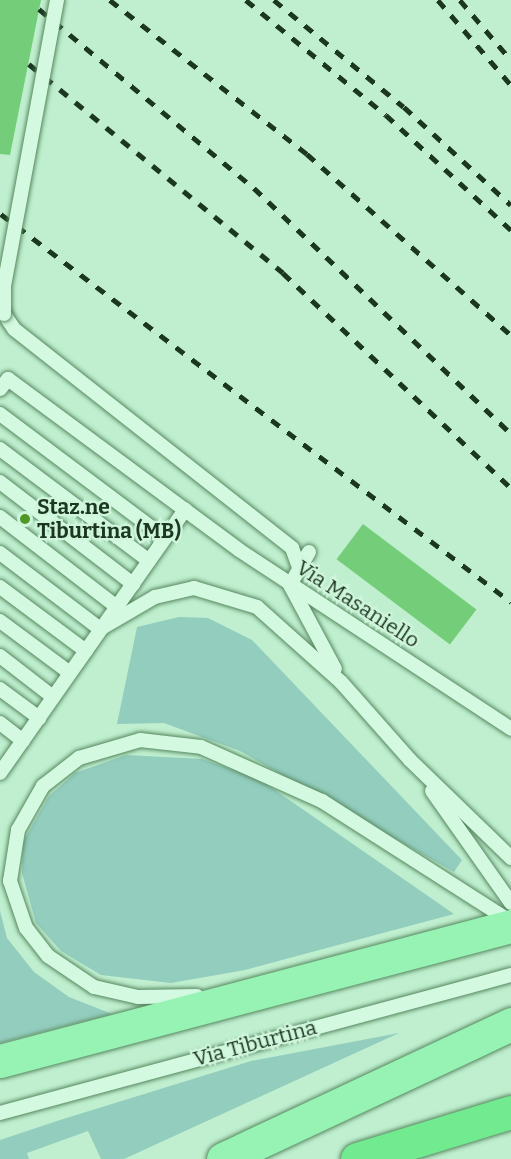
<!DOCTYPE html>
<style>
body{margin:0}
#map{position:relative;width:511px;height:1159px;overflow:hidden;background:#bfefcf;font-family:Bitter,serif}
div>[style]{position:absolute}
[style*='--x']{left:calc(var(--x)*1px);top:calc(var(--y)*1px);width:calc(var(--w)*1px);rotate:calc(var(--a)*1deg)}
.green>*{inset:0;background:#93cdbe}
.building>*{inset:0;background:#74ce79;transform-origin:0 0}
.roads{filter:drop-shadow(0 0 2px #57885f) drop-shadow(0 0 2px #57885f)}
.service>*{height:14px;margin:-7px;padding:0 7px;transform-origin:7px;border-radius:7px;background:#d3f9e0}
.primary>*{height:33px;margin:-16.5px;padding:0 16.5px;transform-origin:16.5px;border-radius:16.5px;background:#96f3b4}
.trunk>*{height:33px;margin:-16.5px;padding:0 16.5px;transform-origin:16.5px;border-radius:16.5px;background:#72ea8f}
.rail>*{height:4.5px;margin-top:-2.25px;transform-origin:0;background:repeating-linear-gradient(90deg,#1c371f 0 10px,transparent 0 20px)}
.bridges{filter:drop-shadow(0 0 2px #57885f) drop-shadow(0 0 2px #57885f)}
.service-bridge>*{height:14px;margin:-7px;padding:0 7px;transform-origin:7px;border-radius:7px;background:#d3f9e0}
.dots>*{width:16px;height:16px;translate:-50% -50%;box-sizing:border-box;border:3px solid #cff6dc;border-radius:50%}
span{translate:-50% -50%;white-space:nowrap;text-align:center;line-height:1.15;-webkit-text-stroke:4.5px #cff6dc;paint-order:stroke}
.poi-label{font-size:21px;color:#1c371f;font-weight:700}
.left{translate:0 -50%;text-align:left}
.street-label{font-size:21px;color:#1c371f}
</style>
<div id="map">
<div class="green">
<div style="clip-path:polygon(179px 617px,208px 618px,252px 640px,462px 860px,454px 872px,240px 751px,164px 723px,117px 724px,137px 627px)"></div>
<div style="clip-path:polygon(126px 755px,202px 759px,259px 779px,454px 914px,245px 970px,171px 983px,101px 975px,61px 951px,36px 923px,22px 873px,23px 842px,49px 796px,75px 773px)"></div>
<div style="clip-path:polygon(0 911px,7px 938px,34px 972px,69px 997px,112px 1014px,0 1043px)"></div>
<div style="clip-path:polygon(399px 1033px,124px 1159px,101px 1159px,88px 1131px,27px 1153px,29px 1159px,0 1159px,0 1140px,60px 1120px,251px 1061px)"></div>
</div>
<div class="building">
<div style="clip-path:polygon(0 0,41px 0,10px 155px,0 154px)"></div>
<div style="left:363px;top:524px;width:142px;height:44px;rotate:37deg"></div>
</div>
<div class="roads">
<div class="service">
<div style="--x:4;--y:314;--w:18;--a:56"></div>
<div style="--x:14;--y:329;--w:354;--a:38.2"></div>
<div style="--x:292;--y:548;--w:20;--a:70"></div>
<div style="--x:0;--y:389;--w:13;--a:-51"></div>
<div style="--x:8;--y:379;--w:287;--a:36.5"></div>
<div style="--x:239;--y:550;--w:326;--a:33.3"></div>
<div style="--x:0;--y:414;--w:206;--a:36.9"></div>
<div style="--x:0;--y:449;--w:186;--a:36.9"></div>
<div style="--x:0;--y:482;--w:168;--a:37.5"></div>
<div style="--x:0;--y:517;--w:148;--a:37.6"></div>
<div style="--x:309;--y:552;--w:38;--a:120"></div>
<div style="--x:290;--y:585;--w:95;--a:61.8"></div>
<div style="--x:0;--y:553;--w:126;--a:37.2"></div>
<div style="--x:0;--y:587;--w:107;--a:36.7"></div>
<div style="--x:0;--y:621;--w:87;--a:36.6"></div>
<div style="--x:100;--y:629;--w:64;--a:-30.2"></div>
<div style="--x:155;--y:597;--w:40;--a:-13"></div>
<div style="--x:194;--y:588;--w:66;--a:16.8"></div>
<div style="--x:257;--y:607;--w:113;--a:41.8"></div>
<div style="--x:341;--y:682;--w:104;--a:48.5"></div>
<div style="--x:410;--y:760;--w:141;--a:44.1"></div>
<div style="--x:0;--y:656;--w:67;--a:37.7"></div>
<div style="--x:0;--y:689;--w:49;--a:36.6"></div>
<div style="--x:0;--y:723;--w:29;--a:38"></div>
<div style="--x:0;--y:773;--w:322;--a:-54.9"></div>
<div style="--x:432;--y:791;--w:137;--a:54.8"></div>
<div style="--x:197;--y:996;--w:59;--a:179"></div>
<div style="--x:138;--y:997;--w:45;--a:-167.2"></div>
<div style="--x:94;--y:987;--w:55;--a:-146"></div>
<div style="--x:48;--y:956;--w:36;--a:-128"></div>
<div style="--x:26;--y:928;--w:50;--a:-108.8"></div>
<div style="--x:10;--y:881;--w:52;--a:-81.1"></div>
<div style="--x:18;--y:830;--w:51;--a:-60.4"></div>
<div style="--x:43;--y:786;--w:46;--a:-37.9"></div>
<div style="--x:79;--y:758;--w:64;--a:-16.4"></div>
<div style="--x:140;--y:740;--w:61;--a:6.5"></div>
<div style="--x:201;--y:747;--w:133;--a:24.1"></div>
<div style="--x:322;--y:801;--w:224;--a:32.6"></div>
<div style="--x:0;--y:1113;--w:529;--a:-15.11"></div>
</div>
<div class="primary">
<div style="--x:0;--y:1061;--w:529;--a:-14.8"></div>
<div style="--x:223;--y:1159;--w:318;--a:-25.1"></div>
</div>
<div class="trunk">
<div style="--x:357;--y:1159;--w:161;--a:-17"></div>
</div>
</div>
<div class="rail">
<div style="--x:110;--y:0;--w:250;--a:38"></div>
<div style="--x:307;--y:154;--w:273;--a:41.6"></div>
<div style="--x:246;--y:0;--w:181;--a:39.4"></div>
<div style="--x:386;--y:115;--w:170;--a:42.6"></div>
<div style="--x:274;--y:0;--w:168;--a:39.5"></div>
<div style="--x:404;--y:107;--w:145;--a:42.5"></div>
<div style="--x:438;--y:0;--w:112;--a:49.3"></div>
<div style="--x:460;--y:0;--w:79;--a:49.6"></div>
<div style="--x:39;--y:9;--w:280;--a:39.8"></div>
<div style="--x:254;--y:188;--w:356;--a:43.7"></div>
<div style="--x:29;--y:64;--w:329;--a:39.4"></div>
<div style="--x:283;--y:273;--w:313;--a:43.3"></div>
<div style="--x:1;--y:214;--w:641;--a:37.26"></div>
</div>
<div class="bridges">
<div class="service-bridge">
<div style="--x:4;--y:314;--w:28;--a:-90"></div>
<div style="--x:4;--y:286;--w:291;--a:-79.5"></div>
</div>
</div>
<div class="dots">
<div style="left:25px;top:519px;background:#509826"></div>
</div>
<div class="poi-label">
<span class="left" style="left:37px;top:519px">Staz.ne<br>Tiburtina (MB)</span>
</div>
<div class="street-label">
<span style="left:358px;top:604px;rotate:33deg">Via Masaniello</span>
<span style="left:255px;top:1043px;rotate:-15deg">Via Tiburtina</span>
</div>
</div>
